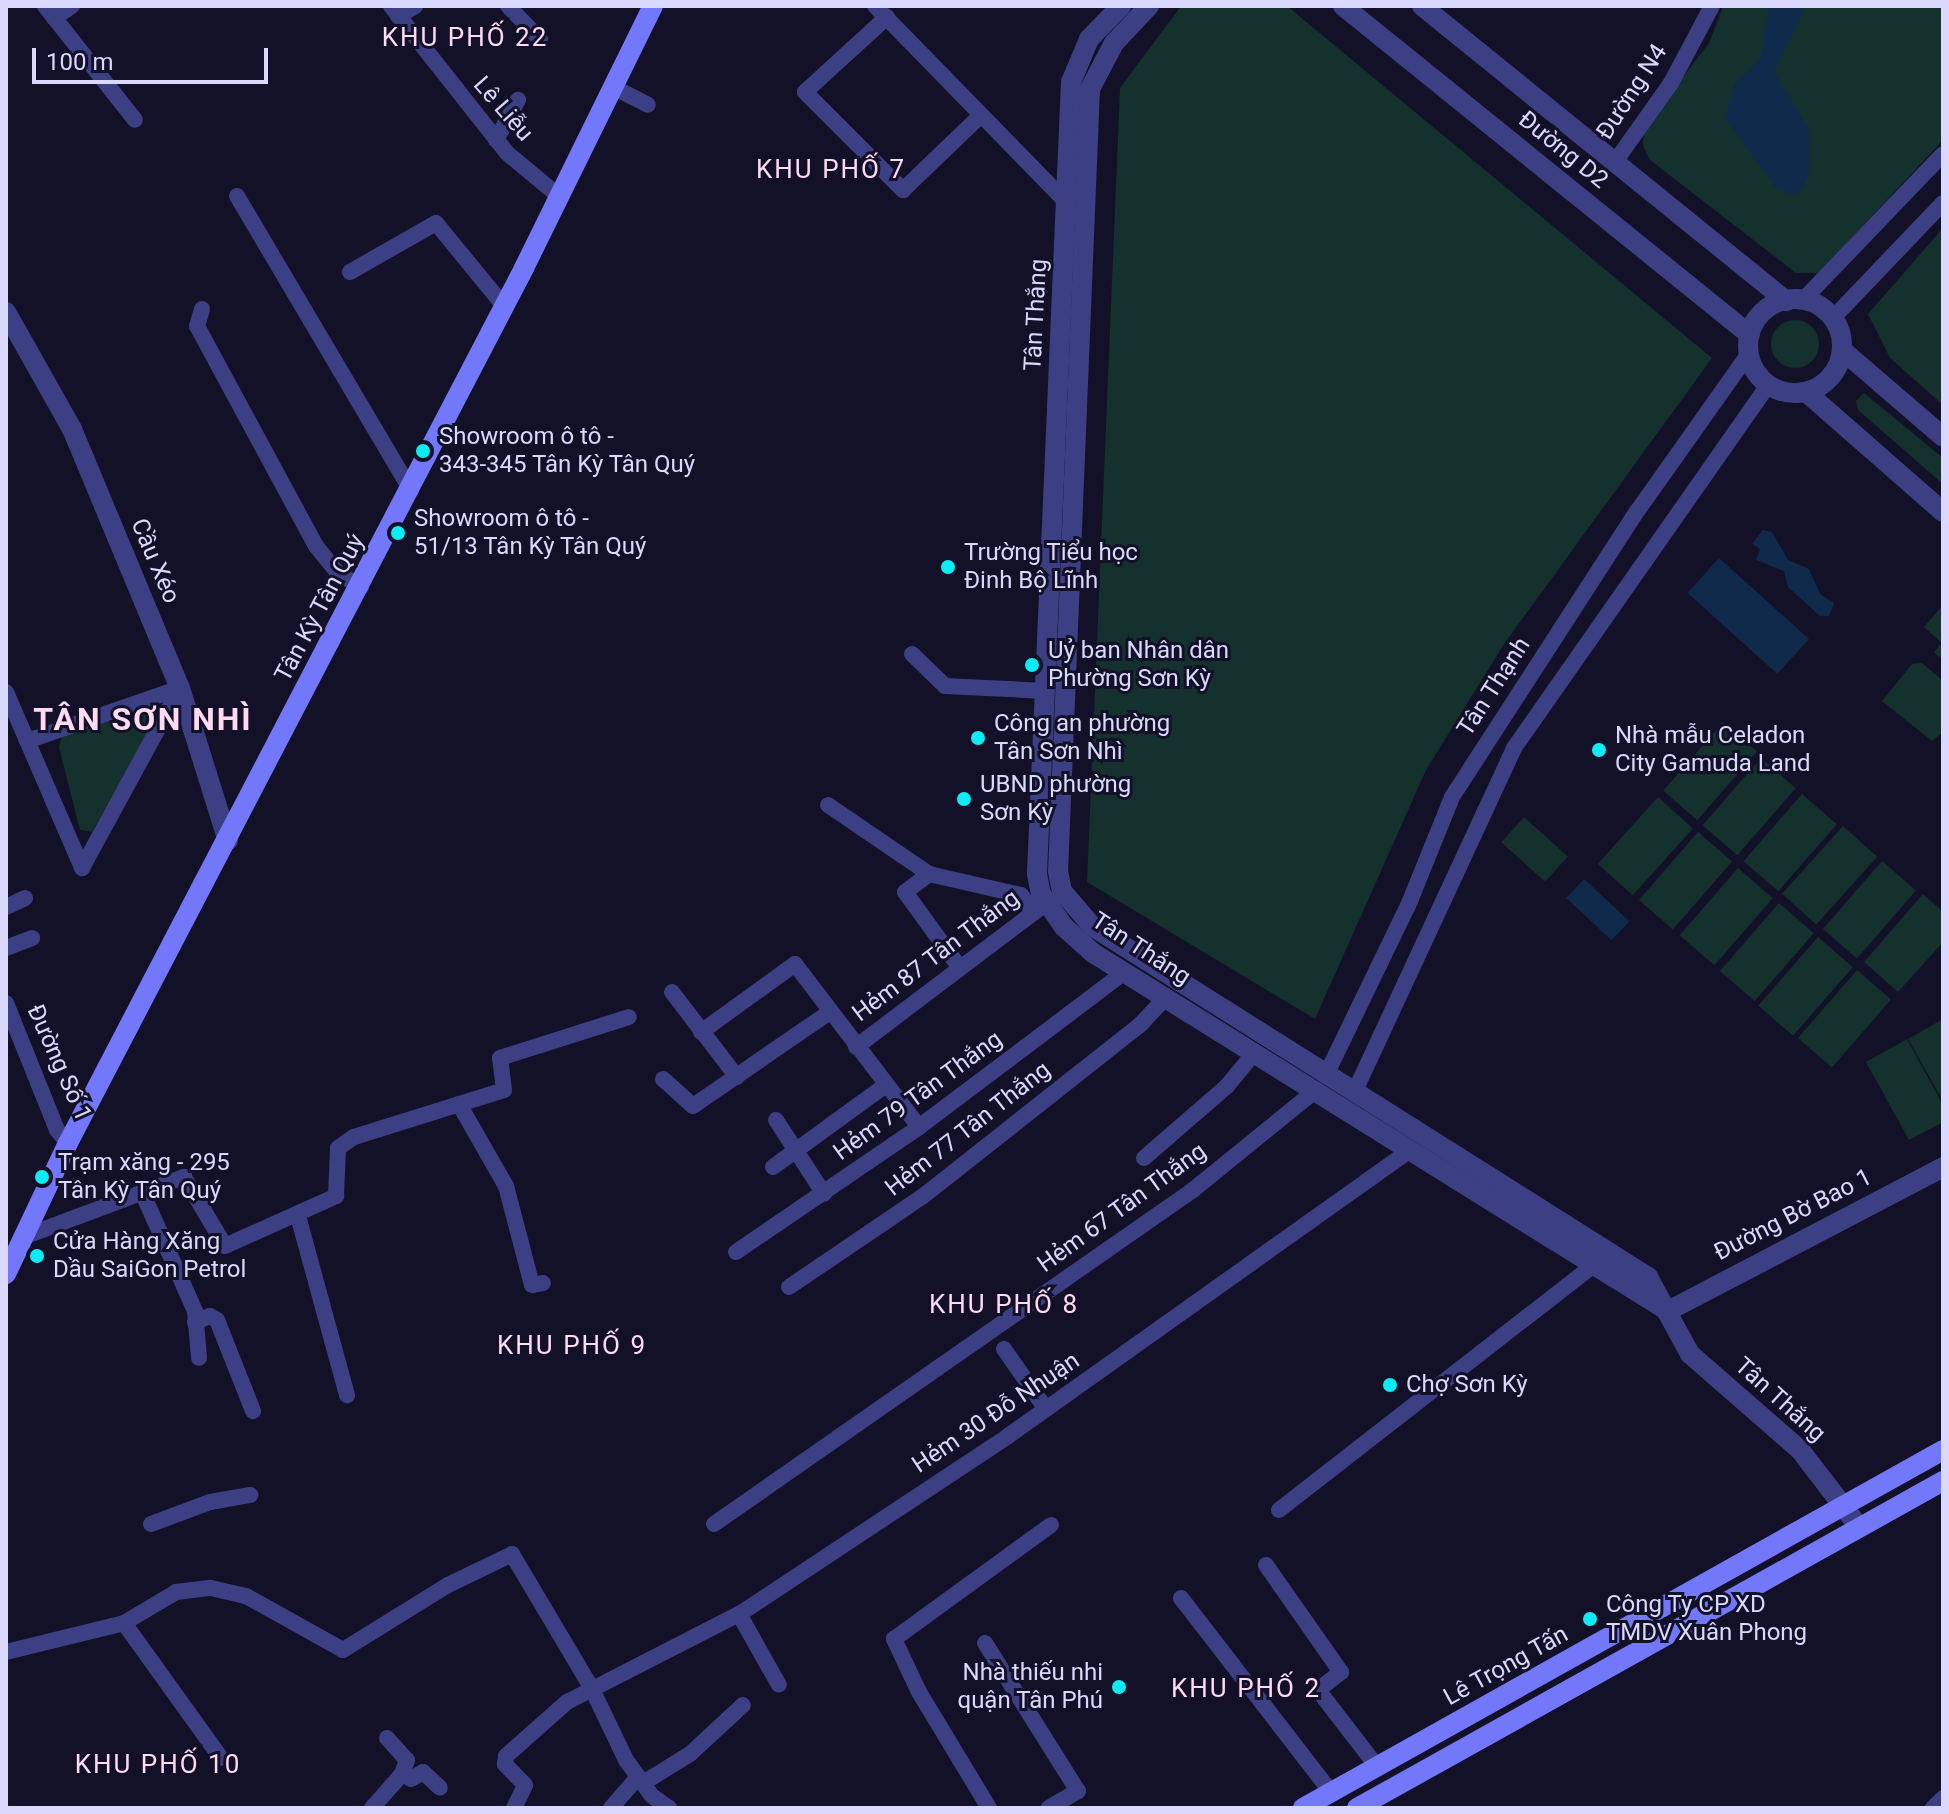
<!DOCTYPE html>
<meta charset="utf-8">
<style>
body{margin:0}
#map{position:relative;width:1949px;height:1814px;overflow:hidden;background:#131127;font-family:Roboto,sans-serif}
div>[style]{position:absolute}
[style*='--x']{left:calc(var(--x)*1px);top:calc(var(--y)*1px);width:calc(var(--w)*1px);rotate:calc(var(--a)*1deg)}
.green>*{inset:0;background:#14312e;transform-origin:0 0}
.round{border-radius:50%}
.water>*{inset:0;background:#102a4b;transform-origin:0 0}
.minor>*{height:16px;margin:-8px;padding:0 8px;transform-origin:8px;border-radius:8px;background:#3d3f84}
.tertiary>*{height:20px;margin:-10px;padding:0 10px;transform-origin:10px;border-radius:10px;background:#3d3f84}
.tertiary>.ring{margin:-10px;padding:0;box-sizing:content-box;background:none;border:20px solid #3d3f84;border-radius:50%}
.secondary>*{height:20px;margin:-10px;padding:0 10px;transform-origin:10px;border-radius:10px;background:#7377fa}
.dots>*{width:22px;height:22px;translate:-50% -50%;box-sizing:border-box;border:4px solid #131127;border-radius:50%}
span{translate:-50% -50%;white-space:nowrap;text-align:center;line-height:1.15;-webkit-text-stroke:6px #131127;paint-order:stroke}
.street-label{font-size:24px;color:#dbd8fe}
.poi-label{font-size:24px;color:#dbd8fe}
.left{translate:0 -50%;text-align:left}
.right{translate:-100% -50%;text-align:right}
.neighbourhood-label{font-size:26px;color:#fedaf3;letter-spacing:2px}
.district-label{font-size:32px;color:#fedaf3;font-weight:700;letter-spacing:2px}
.frame{position:absolute;inset:0;border:8px solid #dbd8fe;pointer-events:none}
.scale{position:absolute;left:32px;top:48px;width:236px;height:36px;box-sizing:border-box;border:4px solid #dbd8fe;border-top:0;padding-left:10px;font-size:24px;line-height:28px;white-space:nowrap;color:#dbd8fe;-webkit-text-stroke:6px #131127;paint-order:stroke}
</style>
<div id="map">
<div class="green">
<div style="clip-path:polygon(1181px 6px,1287px 6px,1712px 358px,1504px 644px,1426px 770px,1315px 1019px,1087px 882px,1120px 88px)"></div>
<div style="clip-path:polygon(1723px 6px,1943px 6px,1943px 140px,1819px 273px,1796px 273px,1650px 160px,1643px 146px,1644px 128px,1709px 43px)"></div>
<div style="clip-path:polygon(1943px 228px,1943px 405px,1890px 358px,1868px 314px)"></div>
<div class="round" style="left:1771px;top:320px;width:48px;height:48px"></div>
<div style="clip-path:polygon(1864px 393px,1943px 458px,1943px 484px,1858px 410px,1856px 401px)"></div>
<div style="clip-path:polygon(1943px 605px,1943px 655px,1939px 657px,1934px 652px,1942px 643px,1924px 627px)"></div>
<div style="clip-path:polygon(1922px 663px,1943px 681px,1943px 732px,1932px 741px,1882px 701px,1912px 664px)"></div>
<div style="clip-path:polygon(152px 707px,158px 714px,92px 832px,80px 830px,59px 747px,63px 731px)"></div>
<div style="left:1723px;top:722px;width:45px;height:91px;rotate:41deg"></div>
<div style="left:1761px;top:758px;width:46px;height:89px;rotate:41deg"></div>
<div style="left:1802px;top:794px;width:46px;height:89px;rotate:41deg"></div>
<div style="left:1658px;top:797px;width:47px;height:90px;rotate:42deg"></div>
<div style="left:1524px;top:817px;width:59px;height:34px;rotate:42deg"></div>
<div style="left:1843px;top:826px;width:46px;height:91px;rotate:42deg"></div>
<div style="left:1698px;top:832px;width:45px;height:90px;rotate:41deg"></div>
<div style="left:1882px;top:861px;width:45px;height:90px;rotate:41deg"></div>
<div style="left:1738px;top:868px;width:46px;height:89px;rotate:41deg"></div>
<div style="clip-path:polygon(1923px 894px,1943px 912px,1943px 942px,1898px 992px,1864px 962px)"></div>
<div style="left:1779px;top:903px;width:46px;height:90px;rotate:41deg"></div>
<div style="left:1818px;top:937px;width:46px;height:91px;rotate:41deg"></div>
<div style="left:1857px;top:970px;width:45px;height:90px;rotate:41deg"></div>
<div style="clip-path:polygon(1943px 1019px,1943px 1101px,1908px 1039px)"></div>
<div style="clip-path:polygon(1907px 1039px,1943px 1105px,1943px 1122px,1909px 1140px,1866px 1062px)"></div>
</div>
<div class="water">
<div style="clip-path:polygon(1769px 6px,1801px 6px,1802px 15px,1774px 72px,1809px 129px,1809px 175px,1801px 191px,1791px 195px,1775px 187px,1725px 118px,1734px 84px,1760px 60px)"></div>
<div style="clip-path:polygon(1763px 530px,1772px 532px,1788px 560px,1809px 569px,1820px 594px,1834px 603px,1829px 616px,1820px 616px,1788px 587px,1784px 571px,1756px 560px,1760px 549px,1752px 544px)"></div>
<div style="left:1719px;top:558px;width:121px;height:47px;rotate:42deg"></div>
<div style="left:1584px;top:879px;width:62px;height:26px;rotate:43deg"></div>
</div>
<div class="minor">
<div style="--x:45;--y:6;--w:145;--a:51.7"></div>
<div style="--x:391;--y:6;--w:187;--a:51.7"></div>
<div style="--x:507;--y:153;--w:69;--a:39.7"></div>
<div style="--x:508;--y:6;--w:46;--a:45.9"></div>
<div style="--x:875;--y:6;--w:275;--a:45.7"></div>
<div style="--x:398;--y:16;--w:20;--a:-30"></div>
<div style="--x:887;--y:17;--w:111;--a:137.6"></div>
<div style="--x:805;--y:92;--w:139;--a:45"></div>
<div style="--x:903;--y:190;--w:105;--a:-43.8"></div>
<div style="--x:54;--y:18;--w:22;--a:-34"></div>
<div style="--x:613;--y:87;--w:39;--a:27"></div>
<div style="--x:496;--y:140;--w:46;--a:-61.2"></div>
<div style="--x:1615;--y:162;--w:97;--a:-54.7"></div>
<div style="--x:1671;--y:83;--w:87;--a:-62"></div>
<div style="--x:237;--y:196;--w:342;--a:59.4"></div>
<div style="--x:350;--y:272;--w:99;--a:-29.7"></div>
<div style="--x:436;--y:223;--w:107;--a:50.7"></div>
<div style="--x:1803;--y:300;--w:202;--a:-46.2"></div>
<div style="--x:202;--y:309;--w:18;--a:106"></div>
<div style="--x:197;--y:326;--w:250;--a:61.6"></div>
<div style="--x:316;--y:546;--w:35;--a:51"></div>
<div style="--x:338;--y:573;--w:27;--a:31"></div>
<div style="--x:1833;--y:318;--w:159;--a:-46.3"></div>
<div style="--x:912;--y:654;--w:46;--a:44.1"></div>
<div style="--x:945;--y:686;--w:101;--a:2.8"></div>
<div style="--x:6;--y:692;--w:192;--a:66.6"></div>
<div style="--x:27;--y:741;--w:162;--a:-19.1"></div>
<div style="--x:828;--y:805;--w:122;--a:34.3"></div>
<div style="--x:929;--y:874;--w:94;--a:12.9"></div>
<div style="--x:1021;--y:895;--w:22;--a:54"></div>
<div style="--x:82;--y:868;--w:205;--a:-61.4"></div>
<div style="--x:929;--y:874;--w:30;--a:143"></div>
<div style="--x:905;--y:892;--w:94;--a:54.1"></div>
<div style="--x:6;--y:907;--w:21;--a:-25"></div>
<div style="--x:6;--y:948;--w:28;--a:-21"></div>
<div style="--x:672;--y:992;--w:107;--a:52.6"></div>
<div style="--x:6;--y:1003;--w:137;--a:68.1"></div>
<div style="--x:57;--y:1130;--w:17;--a:50"></div>
<div style="--x:701;--y:1032;--w:116;--a:-35.9"></div>
<div style="--x:795;--y:964;--w:205;--a:52.7"></div>
<div style="--x:856;--y:1047;--w:232;--a:-37.1"></div>
<div style="--x:1327;--y:1073;--w:191;--a:-64.2"></div>
<div style="--x:1410;--y:901;--w:112;--a:-68"></div>
<div style="--x:1452;--y:797;--w:342;--a:-57.1"></div>
<div style="--x:1638;--y:510;--w:192;--a:-54.7"></div>
<div style="--x:663;--y:1079;--w:40;--a:42"></div>
<div style="--x:693;--y:1106;--w:166;--a:-34.5"></div>
<div style="--x:1355;--y:1091;--w:378;--a:-65.1"></div>
<div style="--x:1514;--y:748;--w:443;--a:-55"></div>
<div style="--x:459;--y:1104;--w:95;--a:60.2"></div>
<div style="--x:506;--y:1186;--w:102;--a:75.3"></div>
<div style="--x:532;--y:1285;--w:11;--a:-10"></div>
<div style="--x:776;--y:1120;--w:88;--a:57"></div>
<div style="--x:1144;--y:1158;--w:110;--a:-40.9"></div>
<div style="--x:1227;--y:1086;--w:44;--a:-50.5"></div>
<div style="--x:773;--y:1167;--w:140;--a:-36"></div>
<div style="--x:142;--y:1192;--w:130;--a:66"></div>
<div style="--x:195;--y:1311;--w:47;--a:85.1"></div>
<div style="--x:298;--y:1216;--w:186;--a:74.7"></div>
<div style="--x:26;--y:1236;--w:169;--a:-20.5"></div>
<div style="--x:184;--y:1177;--w:80;--a:59.3"></div>
<div style="--x:225;--y:1246;--w:122;--a:-24.2"></div>
<div style="--x:336;--y:1196;--w:48;--a:-87.6"></div>
<div style="--x:338;--y:1148;--w:19;--a:-35"></div>
<div style="--x:354;--y:1137;--w:157;--a:-17.4"></div>
<div style="--x:504;--y:1090;--w:32;--a:-97"></div>
<div style="--x:500;--y:1058;--w:135;--a:-17.6"></div>
<div style="--x:736;--y:1252;--w:222;--a:-34.3"></div>
<div style="--x:919;--y:1127;--w:258;--a:-37"></div>
<div style="--x:789;--y:1287;--w:161;--a:-34.1"></div>
<div style="--x:922;--y:1197;--w:278;--a:-38.3"></div>
<div style="--x:1140;--y:1025;--w:38;--a:-47"></div>
<div style="--x:195;--y:1322;--w:16;--a:-22"></div>
<div style="--x:210;--y:1316;--w:8;--a:30"></div>
<div style="--x:217;--y:1320;--w:98;--a:68.4"></div>
<div style="--x:1004;--y:1349;--w:73;--a:55"></div>
<div style="--x:1279;--y:1510;--w:397;--a:-37.9"></div>
<div style="--x:151;--y:1524;--w:63;--a:-20.4"></div>
<div style="--x:210;--y:1502;--w:41;--a:-9.9"></div>
<div style="--x:714;--y:1524;--w:584;--a:-34.89"></div>
<div style="--x:1193;--y:1190;--w:159;--a:-39.1"></div>
<div style="--x:1266;--y:1565;--w:131;--a:55"></div>
<div style="--x:1341;--y:1672;--w:29;--a:142"></div>
<div style="--x:1318;--y:1690;--w:98;--a:52.4"></div>
<div style="--x:1181;--y:1598;--w:245;--a:52.3"></div>
<div style="--x:739;--y:1614;--w:81;--a:60.6"></div>
<div style="--x:124;--y:1623;--w:166;--a:54.3"></div>
<div style="--x:985;--y:1643;--w:175;--a:57.9"></div>
<div style="--x:1078;--y:1791;--w:34;--a:150"></div>
<div style="--x:6;--y:1652;--w:122;--a:-13.8"></div>
<div style="--x:124;--y:1623;--w:61;--a:-30.8"></div>
<div style="--x:176;--y:1592;--w:35;--a:-7"></div>
<div style="--x:211;--y:1588;--w:36;--a:13"></div>
<div style="--x:246;--y:1596;--w:111;--a:29.1"></div>
<div style="--x:343;--y:1650;--w:123;--a:-31.8"></div>
<div style="--x:448;--y:1585;--w:71;--a:-25.8"></div>
<div style="--x:512;--y:1554;--w:157;--a:59.3"></div>
<div style="--x:592;--y:1689;--w:79;--a:64.4"></div>
<div style="--x:626;--y:1760;--w:44;--a:54.2"></div>
<div style="--x:652;--y:1796;--w:21;--a:35"></div>
<div style="--x:387;--y:1738;--w:30;--a:48"></div>
<div style="--x:407;--y:1760;--w:15;--a:110"></div>
<div style="--x:402;--y:1774;--w:10;--a:29"></div>
<div style="--x:411;--y:1779;--w:14;--a:-30"></div>
<div style="--x:423;--y:1772;--w:23;--a:43"></div>
<div style="--x:643;--y:1783;--w:55;--a:-31.7"></div>
<div style="--x:690;--y:1754;--w:72;--a:-42.8"></div>
<div style="--x:372;--y:1808;--w:45;--a:-48.6"></div>
<div style="--x:514;--y:1808;--w:25;--a:-64"></div>
<div style="--x:525;--y:1785;--w:29;--a:-134"></div>
<div style="--x:505;--y:1764;--w:8;--a:-83"></div>
<div style="--x:506;--y:1756;--w:81;--a:-41.5"></div>
<div style="--x:567;--y:1702;--w:195;--a:-27.1"></div>
<div style="--x:741;--y:1613;--w:320;--a:-33.5"></div>
<div style="--x:1008;--y:1436;--w:494;--a:-35.4"></div>
<div style="--x:611;--y:1808;--w:41;--a:-48.9"></div>
<div style="--x:989;--y:1808;--w:135;--a:-121.1"></div>
<div style="--x:919;--y:1692;--w:59;--a:-115.3"></div>
<div style="--x:894;--y:1639;--w:194;--a:-36"></div>
<div style="--x:1933;--y:1808;--w:14;--a:-45"></div>
</div>
<div class="tertiary">
<div style="--x:1121;--y:6;--w:46;--a:134.1"></div>
<div style="--x:1089;--y:39;--w:47;--a:112.7"></div>
<div style="--x:1071;--y:82;--w:793;--a:92.46"></div>
<div style="--x:1037;--y:874;--w:20;--a:79"></div>
<div style="--x:1041;--y:894;--w:39;--a:55"></div>
<div style="--x:1063;--y:926;--w:40;--a:42"></div>
<div style="--x:1093;--y:953;--w:677;--a:31.91"></div>
<div style="--x:1149;--y:6;--w:51;--a:133.4"></div>
<div style="--x:1114;--y:43;--w:52;--a:117.6"></div>
<div style="--x:1090;--y:89;--w:783;--a:92.34"></div>
<div style="--x:1058;--y:871;--w:20;--a:79"></div>
<div style="--x:1062;--y:891;--w:46;--a:49.4"></div>
<div style="--x:1092;--y:926;--w:658;--a:32.26"></div>
<div style="--x:1648;--y:1277;--w:88;--a:61.4"></div>
<div style="--x:1690;--y:1354;--w:146;--a:41.1"></div>
<div style="--x:1800;--y:1450;--w:97;--a:52.5"></div>
<div style="--x:1343;--y:6;--w:523;--a:38.95"></div>
<div style="--x:1422;--y:6;--w:469;--a:39"></div>
<div class="ring" style="left:1748px;top:299px;width:74px;height:74px"></div>
<div style="--x:6;--y:312;--w:134;--a:60.6"></div>
<div style="--x:72;--y:429;--w:281;--a:67.4"></div>
<div style="--x:180;--y:688;--w:160;--a:72.6"></div>
<div style="--x:1842;--y:350;--w:133;--a:40.7"></div>
<div style="--x:1806;--y:392;--w:182;--a:41.2"></div>
<div style="--x:1668;--y:1311;--w:310;--a:-27.6"></div>
</div>
<div class="secondary">
<div style="--x:6;--y:1274;--w:145;--a:-64.7"></div>
<div style="--x:68;--y:1143;--w:987;--a:-62.47"></div>
<div style="--x:524;--y:268;--w:292;--a:-63.8"></div>
<div style="--x:1303;--y:1808;--w:733;--a:-29.22"></div>
<div style="--x:1357;--y:1808;--w:671;--a:-29.16"></div>
</div>
<div class="dots">
<div style="left:423px;top:451px;background:#0cecf6"></div>
<div style="left:398px;top:533px;background:#0cecf6"></div>
<div style="left:948px;top:567px;background:#0cecf6"></div>
<div style="left:1032px;top:665px;background:#0cecf6"></div>
<div style="left:978px;top:738px;background:#0cecf6"></div>
<div style="left:1599px;top:750px;background:#0cecf6"></div>
<div style="left:964px;top:799px;background:#0cecf6"></div>
<div style="left:42px;top:1177px;background:#0cecf6"></div>
<div style="left:37px;top:1256px;background:#0cecf6"></div>
<div style="left:1390px;top:1385px;background:#0cecf6"></div>
<div style="left:1590px;top:1619px;background:#0cecf6"></div>
<div style="left:1119px;top:1687px;background:#0cecf6"></div>
</div>
<div class="street-label">
<span style="left:1632px;top:92px;rotate:-57deg">Đường N4</span>
<span style="left:503px;top:109px;rotate:49deg">Lê Liễu</span>
<span style="left:1563px;top:150px;rotate:39deg">Đường D2</span>
<span style="left:1036px;top:315px;rotate:-87deg">Tân Thắng</span>
<span style="left:155px;top:561px;rotate:67deg">Cầu Xéo</span>
<span style="left:320px;top:608px;rotate:-62deg">Tân Kỳ Tân Quý</span>
<span style="left:1494px;top:687px;rotate:-57deg">Tân Thạnh</span>
<span style="left:1141px;top:949px;rotate:33deg">Tân Thắng</span>
<span style="left:936px;top:956px;rotate:-37deg">Hẻm 87 Tân Thắng</span>
<span style="left:59px;top:1063px;rotate:66deg">Đường Số 1</span>
<span style="left:918px;top:1096px;rotate:-36deg">Hẻm 79 Tân Thắng</span>
<span style="left:968px;top:1129px;rotate:-38deg">Hẻm 77 Tân Thắng</span>
<span style="left:1122px;top:1208px;rotate:-36deg">Hẻm 67 Tân Thắng</span>
<span style="left:1793px;top:1215px;rotate:-27deg">Đường Bờ Bao 1</span>
<span style="left:1780px;top:1400px;rotate:42deg">Tân Thắng</span>
<span style="left:996px;top:1413px;rotate:-34deg">Hẻm 30 Đỗ Nhuận</span>
<span style="left:1506px;top:1666px;rotate:-29deg">Lê Trọng Tấn</span>
</div>
<div class="poi-label">
<span class="left" style="left:439px;top:451px">Showroom ô tô -<br>343-345 Tân Kỳ Tân Quý</span>
<span class="left" style="left:414px;top:533px">Showroom ô tô -<br>51/13 Tân Kỳ Tân Quý</span>
<span class="left" style="left:964px;top:567px">Trường Tiểu học<br>Đinh Bộ Lĩnh</span>
<span class="left" style="left:1048px;top:665px">Uỷ ban Nhân dân<br>Phường Sơn Kỳ</span>
<span class="left" style="left:994px;top:738px">Công an phường<br>Tân Sơn Nhì</span>
<span class="left" style="left:1615px;top:750px">Nhà mẫu Celadon<br>City Gamuda Land</span>
<span class="left" style="left:980px;top:799px">UBND phường<br>Sơn Kỳ</span>
<span class="left" style="left:58px;top:1177px">Trạm xăng - 295<br>Tân Kỳ Tân Quý</span>
<span class="left" style="left:53px;top:1256px">Cửa Hàng Xăng<br>Dầu SaiGon Petrol</span>
<span class="left" style="left:1406px;top:1385px">Chợ Sơn Kỳ</span>
<span class="left" style="left:1606px;top:1619px">Công Ty CP XD<br>TMDV Xuân Phong</span>
<span class="right" style="left:1103px;top:1687px">Nhà thiếu nhi<br>quận Tân Phú</span>
</div>
<div class="neighbourhood-label">
<span style="left:465px;top:38px">KHU PHỐ 22</span>
<span style="left:831px;top:170px">KHU PHỐ 7</span>
<span style="left:1004px;top:1305px">KHU PHỐ 8</span>
<span style="left:572px;top:1346px">KHU PHỐ 9</span>
<span style="left:1246px;top:1689px">KHU PHỐ 2</span>
<span style="left:158px;top:1765px">KHU PHỐ 10</span>
</div>
<div class="district-label">
<span style="left:143px;top:719px">TÂN SƠN NHÌ</span>
</div>
<div class="frame"></div>
<div class="scale">100 m</div>
</div>
